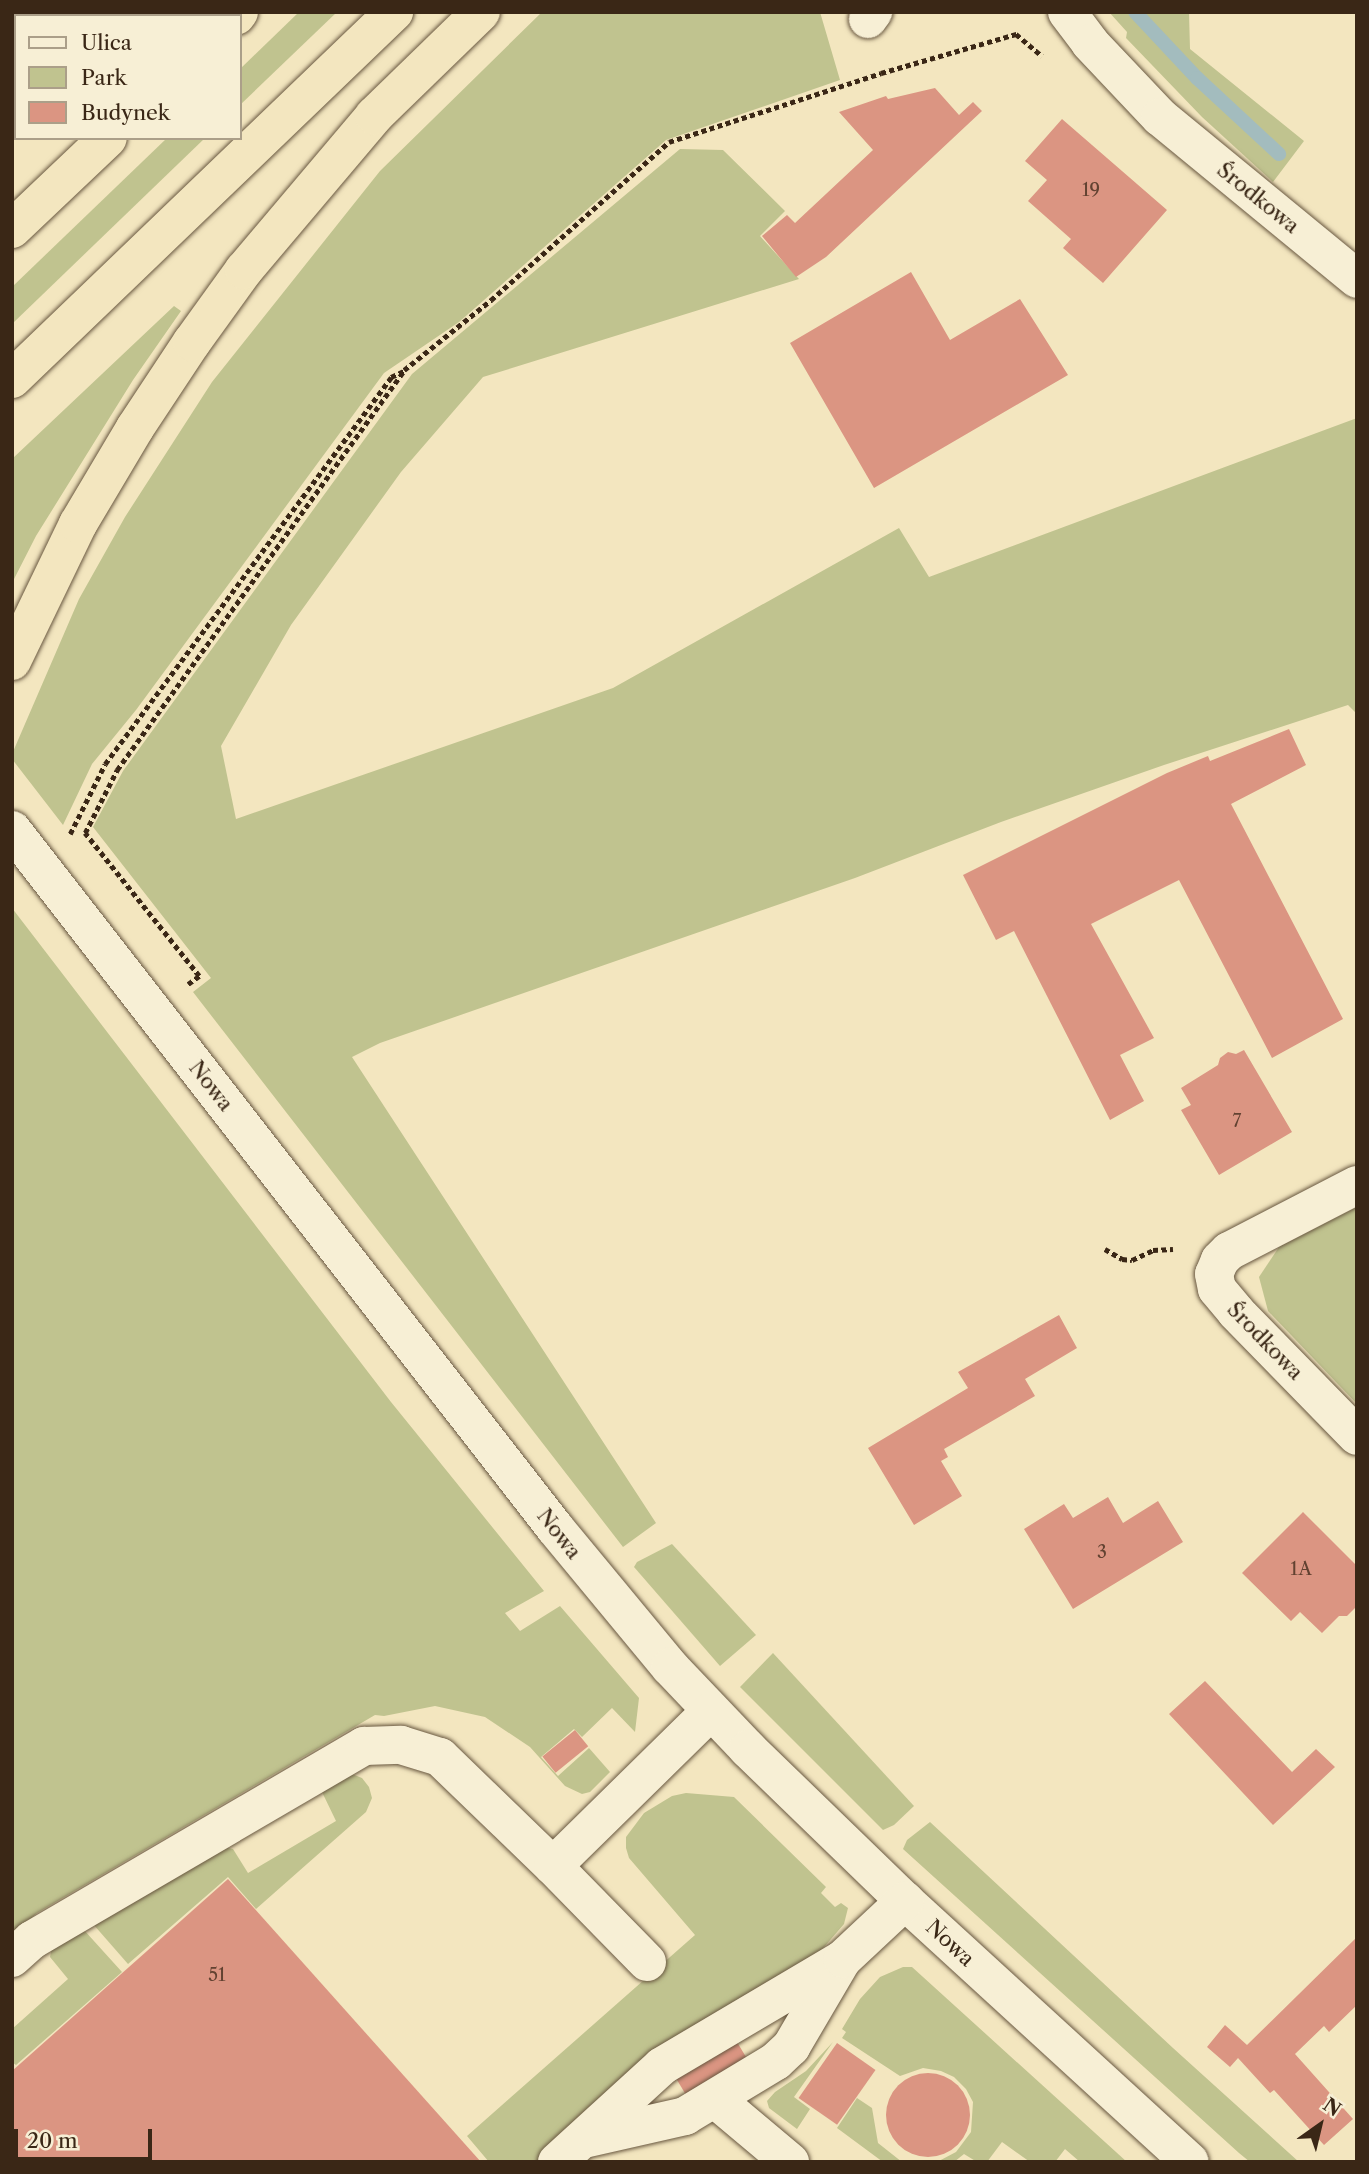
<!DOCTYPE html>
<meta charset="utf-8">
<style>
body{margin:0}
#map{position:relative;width:1369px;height:2174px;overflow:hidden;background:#f3e6bf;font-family:"Libre Caslon Text",serif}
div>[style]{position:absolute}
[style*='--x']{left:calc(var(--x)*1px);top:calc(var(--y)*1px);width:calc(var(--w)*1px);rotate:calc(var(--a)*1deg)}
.green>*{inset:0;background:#c0c38f}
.stream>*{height:14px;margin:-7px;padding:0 7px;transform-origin:7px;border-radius:7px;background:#a3bcbe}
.building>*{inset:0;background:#db9582;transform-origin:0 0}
.round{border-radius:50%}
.path>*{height:4.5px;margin-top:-2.25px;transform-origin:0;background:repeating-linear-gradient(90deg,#3a2716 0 5px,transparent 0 8.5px)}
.roads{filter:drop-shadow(0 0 2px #685740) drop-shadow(0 0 2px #685740)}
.minor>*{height:38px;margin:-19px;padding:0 19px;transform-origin:19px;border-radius:19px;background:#f7efd5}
.highway>*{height:38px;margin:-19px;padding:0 19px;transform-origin:19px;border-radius:19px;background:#f3e6bf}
span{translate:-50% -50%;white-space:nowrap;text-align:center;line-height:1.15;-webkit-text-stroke:5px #f7efd5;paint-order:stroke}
.number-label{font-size:18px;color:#624231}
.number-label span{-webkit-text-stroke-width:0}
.street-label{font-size:21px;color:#3a2716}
.frame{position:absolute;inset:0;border:14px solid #3a2716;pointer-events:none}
.legend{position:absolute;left:14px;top:14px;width:228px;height:126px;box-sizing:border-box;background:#f7efd5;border:2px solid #ab9f89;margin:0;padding:9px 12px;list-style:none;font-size:21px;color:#3a2716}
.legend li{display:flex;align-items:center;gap:14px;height:35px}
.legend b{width:35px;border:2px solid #ab9f89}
.north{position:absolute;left:1285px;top:2090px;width:70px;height:70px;-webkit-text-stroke:5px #f7efd5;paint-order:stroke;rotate:34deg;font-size:19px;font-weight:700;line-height:28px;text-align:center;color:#3a2716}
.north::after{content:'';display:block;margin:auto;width:24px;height:32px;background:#3a2716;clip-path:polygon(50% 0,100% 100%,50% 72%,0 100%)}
.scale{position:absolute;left:14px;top:2129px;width:138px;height:32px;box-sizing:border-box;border:4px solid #3a2716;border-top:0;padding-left:9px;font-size:21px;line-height:24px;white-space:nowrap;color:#3a2716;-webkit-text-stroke:5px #f7efd5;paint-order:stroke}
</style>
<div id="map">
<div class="green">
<div style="clip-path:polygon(299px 12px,337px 12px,240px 105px,240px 69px)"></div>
<div style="clip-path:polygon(542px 12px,820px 12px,840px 80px,666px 140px,459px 322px,384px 373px,136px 710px,92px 764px,63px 825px,12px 759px,12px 754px,79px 599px,125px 517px,212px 382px,380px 171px)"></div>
<div style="clip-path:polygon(1109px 12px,1189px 12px,1190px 49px,1304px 141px,1273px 182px,1202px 117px,1126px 38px,1127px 32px)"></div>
<div style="clip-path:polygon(167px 138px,205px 138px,12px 324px,12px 287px)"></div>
<div style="clip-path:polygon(680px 149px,723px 150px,785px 211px,760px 236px,799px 279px,483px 377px,401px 472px,291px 625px,221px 746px,236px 819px,613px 688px,899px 528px,929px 577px,1357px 418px,1357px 714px,1348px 705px,1164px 765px,1001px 822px,855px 878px,380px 1043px,352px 1057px,656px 1523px,623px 1547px,193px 992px,211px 978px,93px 827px,123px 771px,412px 374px)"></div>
<div style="clip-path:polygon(174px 306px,181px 311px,133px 380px,36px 536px,12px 583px,12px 459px)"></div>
<div style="clip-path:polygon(12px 908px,391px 1402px,544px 1591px,505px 1613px,520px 1631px,560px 1606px,639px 1698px,635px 1732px,612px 1708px,582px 1737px,574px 1729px,541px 1757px,558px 1776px,589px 1748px,610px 1772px,590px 1792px,582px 1794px,565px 1786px,530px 1747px,485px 1717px,435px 1706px,384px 1716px,375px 1715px,37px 1913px,12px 1936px)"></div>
<div style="clip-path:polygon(1357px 1207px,1357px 1404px,1268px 1311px,1259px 1277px,1279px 1247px)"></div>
<div style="clip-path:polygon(672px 1544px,756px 1635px,720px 1666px,634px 1567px,637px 1562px)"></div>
<div style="clip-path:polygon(773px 1653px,914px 1806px,894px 1825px,883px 1830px,740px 1687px)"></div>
<div style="clip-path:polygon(352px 1774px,362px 1778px,369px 1787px,372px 1798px,366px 1812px,256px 1909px,228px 1877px,128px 1964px,93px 1924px,223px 1847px,233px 1849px,248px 1873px,336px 1821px,322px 1792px)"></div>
<div style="clip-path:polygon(686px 1793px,734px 1797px,826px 1887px,821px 1893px,835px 1907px,841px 1903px,848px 1908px,844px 1924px,818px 1954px,539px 2162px,489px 2162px,467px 2136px,695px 1935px,629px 1858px,626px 1848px,626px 1837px,644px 1813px,672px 1796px)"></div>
<div style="clip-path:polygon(930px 1822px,1173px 2048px,1299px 2162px,1250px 2162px,1239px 2153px,903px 1849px,907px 1840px)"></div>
<div style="clip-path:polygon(84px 1930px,122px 1972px,16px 2065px,12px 2062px,12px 2029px,68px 1979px,50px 1957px,52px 1947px)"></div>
<div style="clip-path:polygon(903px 1967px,912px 1967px,1127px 2162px,1080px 2162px,1065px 2149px,1055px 2162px,1030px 2162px,1002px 2142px,987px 2162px,977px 2162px,964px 2154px,954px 2162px,937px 2162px,956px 2152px,971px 2132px,973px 2102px,966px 2089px,954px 2077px,941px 2071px,923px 2068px,900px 2076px,842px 2038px,846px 2032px,842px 2029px,860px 1999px,880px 1977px)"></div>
<div style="clip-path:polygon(833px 2042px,794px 2097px,810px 2109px,797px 2129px,769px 2108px,767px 2101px,775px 2092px,806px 2071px)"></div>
<div style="clip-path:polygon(857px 2098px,872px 2108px,878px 2143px,902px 2162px,883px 2162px,837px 2128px)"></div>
</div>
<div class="stream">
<div style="--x:1135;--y:12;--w:91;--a:46.8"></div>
<div style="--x:1197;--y:78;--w:112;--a:42.8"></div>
</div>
<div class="building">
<div style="clip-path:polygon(935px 88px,959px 115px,973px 102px,982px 111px,826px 257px,796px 277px,762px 236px,787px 215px,795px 223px,873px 150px,839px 112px,886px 96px,888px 99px)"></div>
<div style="clip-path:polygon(1062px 119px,1167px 210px,1103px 283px,1063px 248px,1071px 239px,1028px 201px,1047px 180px,1025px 161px)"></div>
<div style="clip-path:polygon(911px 272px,950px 340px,1020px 299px,1068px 375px,874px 488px,790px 343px)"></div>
<div style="clip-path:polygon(1289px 729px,1306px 765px,1231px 804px,1343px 1019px,1272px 1058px,1179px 880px,1091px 924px,1154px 1038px,1120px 1055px,1144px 1101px,1110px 1120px,1014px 931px,996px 940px,963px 875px,1167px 773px,1208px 756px,1210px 761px)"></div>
<div style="clip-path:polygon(1244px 1050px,1292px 1132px,1219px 1175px,1181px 1110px,1191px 1105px,1181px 1088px,1218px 1065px,1220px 1058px,1228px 1052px,1236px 1054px)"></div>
<div style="clip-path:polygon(1059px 1315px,1077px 1348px,1025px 1379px,1035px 1396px,944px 1449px,948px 1457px,941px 1461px,962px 1496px,914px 1525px,868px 1448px,968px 1388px,958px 1372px)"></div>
<div style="clip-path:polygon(1108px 1497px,1123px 1523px,1158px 1501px,1183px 1542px,1073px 1609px,1024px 1529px,1064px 1504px,1073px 1518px)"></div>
<div style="clip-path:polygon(1303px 1512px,1357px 1566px,1355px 1608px,1347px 1616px,1339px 1616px,1322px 1633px,1300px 1612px,1291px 1621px,1242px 1573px)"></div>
<div style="clip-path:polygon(1205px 1681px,1292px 1772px,1316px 1749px,1335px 1767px,1273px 1825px,1169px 1714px)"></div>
<div style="left:575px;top:1730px;width:21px;height:42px;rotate:51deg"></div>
<div style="clip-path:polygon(228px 1879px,481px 2162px,12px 2162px,12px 2071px)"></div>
<div style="clip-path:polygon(1357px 1937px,1357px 2005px,1329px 2032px,1324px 2026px,1295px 2054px,1353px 2119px,1324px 2145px,1274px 2090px,1270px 2093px,1238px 2058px,1230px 2067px,1207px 2047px,1225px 2025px,1247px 2045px)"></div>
<div style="left:737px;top:2042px;width:21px;height:71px;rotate:59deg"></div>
<div style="left:837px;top:2043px;width:47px;height:67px;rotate:35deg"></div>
<div class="round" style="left:886px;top:2073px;width:84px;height:84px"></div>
</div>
<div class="path">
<div style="--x:70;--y:834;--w:78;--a:-63.4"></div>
<div style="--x:105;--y:764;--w:481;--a:-53.5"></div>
<div style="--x:391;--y:377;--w:14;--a:-25"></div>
<div style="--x:188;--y:984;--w:14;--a:-36"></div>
<div style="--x:199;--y:976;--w:183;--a:-128.6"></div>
<div style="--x:85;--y:833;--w:71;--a:-63.1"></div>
<div style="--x:117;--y:770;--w:492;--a:-54.3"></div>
<div style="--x:404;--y:370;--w:112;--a:-38.8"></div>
<div style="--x:491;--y:300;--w:238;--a:-41.6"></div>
<div style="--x:669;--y:142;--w:223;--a:-18"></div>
<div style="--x:881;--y:73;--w:141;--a:-16.1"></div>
<div style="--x:1016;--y:34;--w:34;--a:40"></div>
<div style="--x:1105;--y:1249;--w:20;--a:30"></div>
<div style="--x:1122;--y:1259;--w:10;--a:6"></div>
<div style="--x:1132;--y:1260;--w:23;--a:-25"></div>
<div style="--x:1153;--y:1250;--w:20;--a:-3"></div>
</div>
<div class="roads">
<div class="minor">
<div style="--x:1067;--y:12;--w:39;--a:53"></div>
<div style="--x:1090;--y:43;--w:102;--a:46.6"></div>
<div style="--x:1160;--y:117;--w:255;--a:39.4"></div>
<div style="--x:868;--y:19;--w:9;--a:-54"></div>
<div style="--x:12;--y:93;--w:5;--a:-37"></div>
<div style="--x:12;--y:830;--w:884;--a:52.12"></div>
<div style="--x:555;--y:1528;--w:180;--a:50.4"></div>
<div style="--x:670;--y:1667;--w:113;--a:46.4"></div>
<div style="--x:748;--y:1749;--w:219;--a:44.1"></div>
<div style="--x:905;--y:1901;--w:386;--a:42.5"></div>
<div style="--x:1357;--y:1185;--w:144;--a:152.7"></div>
<div style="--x:1229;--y:1251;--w:13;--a:135"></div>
<div style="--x:1220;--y:1260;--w:15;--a:113"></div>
<div style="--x:1214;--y:1274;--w:15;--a:79"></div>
<div style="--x:1217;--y:1289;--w:30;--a:50"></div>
<div style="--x:1236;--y:1312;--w:173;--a:45.7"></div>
<div style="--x:12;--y:1958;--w:27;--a:-42"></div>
<div style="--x:32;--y:1940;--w:385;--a:-30.3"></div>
<div style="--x:364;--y:1746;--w:37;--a:-2"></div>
<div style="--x:401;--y:1745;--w:41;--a:17.1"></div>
<div style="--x:440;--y:1757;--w:157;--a:44"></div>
<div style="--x:647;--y:1962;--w:134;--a:-134.4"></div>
<div style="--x:553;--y:1866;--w:221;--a:-44.5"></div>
<div style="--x:715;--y:2099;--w:98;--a:40"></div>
<div style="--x:584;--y:2139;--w:104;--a:-12.8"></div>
<div style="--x:685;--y:2116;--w:106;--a:-31.1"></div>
<div style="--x:776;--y:2061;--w:21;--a:-43"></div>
<div style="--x:791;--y:2047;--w:101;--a:-59.6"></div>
<div style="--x:557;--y:2162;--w:142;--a:-42.4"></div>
<div style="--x:662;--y:2066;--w:210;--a:-30.6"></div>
<div style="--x:843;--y:1959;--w:85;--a:-43.1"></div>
</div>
<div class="highway">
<div style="--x:78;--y:16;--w:6;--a:-39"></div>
<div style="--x:236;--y:16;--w:5;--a:-53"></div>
<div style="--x:12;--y:63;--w:5;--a:-37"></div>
<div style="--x:12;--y:229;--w:132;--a:-43.5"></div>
<div style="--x:12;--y:379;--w:530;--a:-43.85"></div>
<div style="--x:12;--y:661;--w:152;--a:-64.3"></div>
<div style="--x:78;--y:524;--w:112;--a:-59.3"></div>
<div style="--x:135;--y:428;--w:103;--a:-56.5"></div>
<div style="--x:192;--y:342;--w:89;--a:-54.2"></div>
<div style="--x:244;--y:270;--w:202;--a:-49.8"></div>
<div style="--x:374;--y:116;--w:149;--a:-44.2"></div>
</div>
</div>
<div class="number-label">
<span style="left:1091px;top:190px">19</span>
<span style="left:1237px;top:1121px">7</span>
<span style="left:1102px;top:1552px">3</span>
<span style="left:1301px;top:1569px">1A</span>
<span style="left:217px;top:1975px">51</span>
</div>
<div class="street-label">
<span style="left:1258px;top:198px;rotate:39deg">Środkowa</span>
<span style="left:211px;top:1086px;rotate:52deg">Nowa</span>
<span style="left:1265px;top:1341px;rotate:46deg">Środkowa</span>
<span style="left:559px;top:1534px;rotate:52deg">Nowa</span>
<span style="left:950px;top:1943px;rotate:43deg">Nowa</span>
</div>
<div class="frame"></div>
<ul class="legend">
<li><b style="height:9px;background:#f7efd5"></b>Ulica</li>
<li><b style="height:19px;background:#c0c38f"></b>Park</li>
<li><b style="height:19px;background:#db9582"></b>Budynek</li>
</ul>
<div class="north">N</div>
<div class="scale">20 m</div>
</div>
